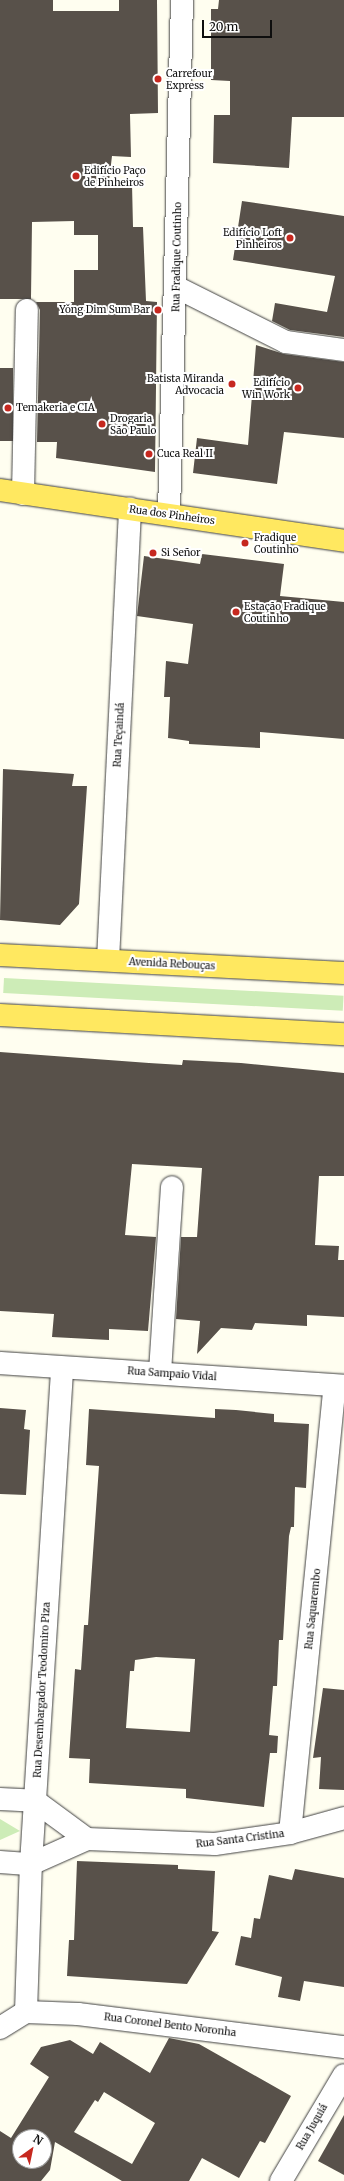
<!DOCTYPE html>
<meta charset="utf-8">
<style>
body{margin:0}
#map{position:relative;width:344px;height:2181px;overflow:hidden;background:#fffef0;font-family:Merriweather,serif}
div>[style]{position:absolute}
[style*='--x']{left:calc(var(--x)*1px);top:calc(var(--y)*1px);width:calc(var(--w)*1px);rotate:calc(var(--a)*1deg)}
.green>*{inset:0;background:#cdecb7;transform-origin:0 0}
.building>*{inset:0;background:#58514a;transform-origin:0 0}
.roads{filter:drop-shadow(0 0 1px #414141) drop-shadow(0 0 1px #414141)}
.minor>*{height:22px;margin:-11px;padding:0 11px;transform-origin:11px;border-radius:11px;background:#fff}
.major>*{height:22px;margin:-11px;padding:0 11px;transform-origin:11px;border-radius:11px;background:#ffe860}
.dots>*{width:11px;height:11px;translate:-50% -50%;box-sizing:border-box;border:2px solid #fff;border-radius:50%}
span{translate:-50% -50%;white-space:nowrap;text-align:center;line-height:1.15;-webkit-text-stroke:4px #fff;paint-order:stroke}
.poi-label{font-size:10px;color:#0e0e0e}
.left{translate:0 -50%;text-align:left}
.right{translate:-100% -50%;text-align:right}
.street-label{font-size:10px;color:#0e0e0e}
.north{position:absolute;left:12px;top:2129px;width:40px;height:40px;box-sizing:border-box;background:#fff;border:1px solid #9f9f9f;border-radius:50%;rotate:33deg;font-size:11px;font-weight:700;line-height:16px;text-align:center;color:#0e0e0e}
.north::after{content:'';display:block;margin:auto;width:14px;height:18px;background:#c6281f;clip-path:polygon(50% 0,100% 100%,50% 72%,0 100%)}
.scale{position:absolute;left:202px;top:20px;width:70px;height:18px;box-sizing:border-box;border:2px solid #0e0e0e;border-top:0;padding-left:5px;font-size:12px;line-height:14px;white-space:nowrap;color:#0e0e0e;-webkit-text-stroke:3px #fff;paint-order:stroke}
</style>
<div id="map">
<div class="green">
<div style="left:4px;top:978px;width:340px;height:15px;rotate:3deg"></div>
<div style="clip-path:polygon(0 1819px,20px 1831px,0 1840px)"></div>
</div>
<div class="building">
<div style="clip-path:polygon(0 0,53px 0,53px 11px,119px 11px,119px 0,157px 0,158px 113px,130px 114px,131px 157px,112px 156px,109px 181px,132px 184px,133px 227px,143px 227px,146px 301px,157px 302px,155px 472px,56px 458px,57px 442px,37px 442px,40px 310px,36px 302px,74px 302px,74px 270px,98px 270px,98px 235px,74px 235px,74px 221px,32px 222px,31px 299px,0 299px)"></div>
<div style="clip-path:polygon(219px 0,344px 0,344px 117px,292px 117px,289px 168px,213px 163px,214px 115px,230px 115px,230px 81px,211px 80px,211px 9px,218px 9px)"></div>
<div style="clip-path:polygon(242px 201px,344px 216px,344px 337px,290px 330px,272px 321px,275px 303px,327px 312px,335px 276px,233px 260px)"></div>
<div style="clip-path:polygon(256px 345px,284px 354px,344px 362px,344px 438px,284px 432px,277px 484px,193px 473px,197px 438px,248px 445px)"></div>
<div style="left:0;top:368px;width:13px;height:73px"></div>
<div style="clip-path:polygon(202px 554px,284px 564px,280px 596px,344px 602px,344px 739px,260px 732px,260px 748px,189px 744px,189px 741px,168px 738px,170px 697px,164px 697px,166px 661px,188px 664px,193px 624px,137px 616px,144px 556px,200px 564px)"></div>
<div style="clip-path:polygon(3px 769px,74px 774px,72px 786px,87px 786px,79px 904px,60px 925px,0 920px)"></div>
<div style="clip-path:polygon(0 1052px,149px 1063px,182px 1065px,183px 1060px,241px 1063px,344px 1073px,344px 1176px,319px 1176px,315px 1245px,339px 1246px,338px 1260px,344px 1260px,344px 1317px,307px 1315px,307px 1326px,255px 1323px,252px 1330px,221px 1328px,197px 1354px,200px 1321px,176px 1319px,181px 1237px,197px 1237px,202px 1168px,132px 1164px,125px 1235px,156px 1237px,148px 1331px,109px 1329px,109px 1340px,52px 1337px,54px 1314px,0 1311px)"></div>
<div style="clip-path:polygon(0 1408px,26px 1410px,24px 1429px,30px 1430px,26px 1495px,0 1494px)"></div>
<div style="clip-path:polygon(evenodd,89px 1409px,215px 1418px,215px 1409px,236px 1410px,274px 1414px,274px 1422px,309px 1424px,306px 1488px,295px 1487px,294px 1527px,291px 1527px,289px 1536px,283px 1640px,279px 1640px,277px 1686px,273px 1686px,269px 1735px,278px 1736px,277px 1753px,270px 1753px,264px 1807px,186px 1798px,186px 1789px,89px 1783px,90px 1759px,69px 1758px,75px 1669px,81px 1670px,84px 1625px,88px 1625px,99px 1466px,86px 1465px,89px 1409px,156px 1657px,195px 1659px,190px 1732px,126px 1728px,130px 1671px,134px 1671px,135px 1660px,156px 1657px)"></div>
<div style="clip-path:polygon(323px 1688px,344px 1690px,344px 1790px,319px 1789px,321px 1757px,313px 1758px)"></div>
<div style="clip-path:polygon(77px 1861px,178px 1865px,178px 1869px,215px 1871px,212px 1931px,219px 1932px,187px 1984px,67px 1976px,69px 1940px,74px 1940px)"></div>
<div style="clip-path:polygon(295px 1869px,344px 1878px,344px 1987px,304px 1981px,300px 2001px,278px 1997px,282px 1977px,235px 1965px,241px 1936px,251px 1938px,254px 1918px,260px 1919px,269px 1875px,292px 1880px)"></div>
<div style="clip-path:polygon(evenodd,169px 2038px,199px 2044px,291px 2096px,265px 2143px,260px 2141px,239px 2178px,202px 2158px,189px 2181px,122px 2181px,55px 2142px,50px 2170px,41px 2181px,0 2181px,0 2131px,11px 2138px,49px 2077px,30px 2064px,41px 2047px,70px 2040px,93px 2054px,100px 2042px,150px 2073px,169px 2038px,104px 2092px,155px 2123px,132px 2164px,74px 2132px,95px 2100px,98px 2102px,104px 2092px,169px 2038px,20px 2137px,44px 2137px,44px 2161px,20px 2161px,20px 2137px)"></div>
<div style="clip-path:polygon(344px 2115px,344px 2175px,318px 2161px)"></div>
</div>
<div class="roads">
<div class="minor">
<div style="--x:176;--y:287;--w:123;--a:26.6"></div>
<div style="--x:286;--y:342;--w:59;--a:7.9"></div>
<div style="--x:23;--y:494;--w:184;--a:-88.8"></div>
<div style="--x:169;--y:514;--w:514;--a:-88.55"></div>
<div style="--x:108;--y:960;--w:452;--a:-87.2"></div>
<div style="--x:0;--y:1363;--w:345;--a:3.8"></div>
<div style="--x:160;--y:1372;--w:185;--a:-86.3"></div>
<div style="--x:0;--y:1799;--w:35;--a:3"></div>
<div style="--x:35;--y:1801;--w:64;--a:36.2"></div>
<div style="--x:290;--y:1833;--w:449;--a:-84.3"></div>
<div style="--x:0;--y:1862;--w:31;--a:4"></div>
<div style="--x:31;--y:1864;--w:61;--a:-24.1"></div>
<div style="--x:87;--y:1839;--w:128;--a:2.2"></div>
<div style="--x:215;--y:1844;--w:76;--a:-8.3"></div>
<div style="--x:290;--y:1833;--w:56;--a:-15.5"></div>
<div style="--x:26;--y:2012;--w:148;--a:-88.1"></div>
<div style="--x:31;--y:1864;--w:497;--a:-86.4"></div>
<div style="--x:0;--y:2028;--w:31;--a:-32"></div>
<div style="--x:26;--y:2012;--w:52;--a:2.2"></div>
<div style="--x:78;--y:2014;--w:268;--a:7.1"></div>
<div style="--x:281;--y:2181;--w:123;--a:-59.3"></div>
</div>
<div class="major">
<div style="--x:0;--y:490;--w:348;--a:8.4"></div>
<div style="--x:0;--y:955;--w:344;--a:3"></div>
<div style="--x:0;--y:1015;--w:345;--a:3.2"></div>
</div>
</div>
<div class="dots">
<div style="left:158px;top:79px;background:#c6281f"></div>
<div style="left:76px;top:176px;background:#c6281f"></div>
<div style="left:290px;top:238px;background:#c6281f"></div>
<div style="left:158px;top:310px;background:#c6281f"></div>
<div style="left:232px;top:384px;background:#c6281f"></div>
<div style="left:298px;top:388px;background:#c6281f"></div>
<div style="left:8px;top:408px;background:#c6281f"></div>
<div style="left:102px;top:424px;background:#c6281f"></div>
<div style="left:149px;top:454px;background:#c6281f"></div>
<div style="left:245px;top:543px;background:#c6281f"></div>
<div style="left:153px;top:553px;background:#c6281f"></div>
<div style="left:236px;top:612px;background:#c6281f"></div>
</div>
<div class="poi-label">
<span class="left" style="left:166px;top:79px">Carrefour<br>Express</span>
<span class="left" style="left:84px;top:176px">Edifício Paço<br>de Pinheiros</span>
<span class="right" style="left:282px;top:238px">Edifício Loft<br>Pinheiros</span>
<span class="right" style="left:150px;top:310px">Yǒng Dim Sum Bar</span>
<span class="right" style="left:224px;top:384px">Batista Miranda<br>Advocacia</span>
<span class="right" style="left:290px;top:388px">Edifício<br>Win Work</span>
<span class="left" style="left:16px;top:408px">Temakeria e CIA</span>
<span class="left" style="left:110px;top:424px">Drogaria<br>São Paulo</span>
<span class="left" style="left:157px;top:454px">Cuca Real II</span>
<span class="left" style="left:254px;top:543px">Fradique<br>Coutinho</span>
<span class="left" style="left:161px;top:553px">Si Señor</span>
<span class="left" style="left:244px;top:612px">Estação Fradique<br>Coutinho</span>
</div>
<div class="street-label">
<span style="left:177px;top:257px;rotate:-89deg">Rua Fradique Coutinho</span>
<span style="left:172px;top:515px;rotate:8deg">Rua dos Pinheiros</span>
<span style="left:119px;top:735px;rotate:-87deg">Rua Teçaindá</span>
<span style="left:172px;top:964px;rotate:3deg">Avenida Rebouças</span>
<span style="left:172px;top:1374px;rotate:4deg">Rua Sampaio Vidal</span>
<span style="left:313px;top:1609px;rotate:-84deg">Rua Saquarembo</span>
<span style="left:42px;top:1690px;rotate:-87deg">Rua Desembargador Teodomiro Piza</span>
<span style="left:240px;top:1839px;rotate:-7deg">Rua Santa Cristina</span>
<span style="left:170px;top:2025px;rotate:7deg">Rua Coronel Bento Noronha</span>
<span style="left:312px;top:2127px;rotate:-60deg">Rua Juquiá</span>
</div>
<div class="north">N</div>
<div class="scale">20 m</div>
</div>
